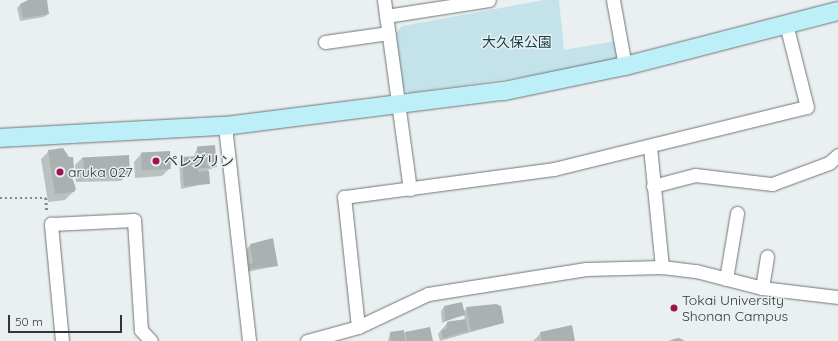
<!DOCTYPE html>
<meta charset="utf-8">
<style>
body{margin:0}
#map{position:relative;width:838px;height:341px;overflow:hidden;background:#eaf0f1;font-family:Quicksand,"Noto Sans JP",sans-serif}
div>[style]{position:absolute}
[style*='--x']{left:calc(var(--x)*1px);top:calc(var(--y)*1px);width:calc(var(--w)*1px);rotate:calc(var(--a)*1deg)}
.green>*{inset:0;background:#c3e2e9}
.shadow>*{inset:0;background:#0003}
.building>*{inset:0;background:#abb0b1;transform-origin:0 0}
.path>*{height:2.5px;margin-top:-1.25px;transform-origin:0;background:repeating-linear-gradient(90deg,#85898a 0 2px,transparent 0 5px)}
.roads{filter:drop-shadow(0 0 1px #707576) drop-shadow(0 0 1px #707576)}
.street>*{height:13px;margin:-6.5px;padding:0 6.5px;transform-origin:6.5px;border-radius:6.5px;background:#fff}
.secondary>*{height:18px;margin:-9px;padding:0 9px;transform-origin:9px;border-radius:9px;background:#bdeff8}
.dots>*{width:11px;height:11px;translate:-50% -50%;box-sizing:border-box;border:2px solid #eaf0f1;border-radius:50%}
span{translate:-50% -50%;white-space:nowrap;text-align:center;line-height:1.15;-webkit-text-stroke:3px #eaf0f1;paint-order:stroke}
.park-label{font-size:14px;color:#123f48}
.poi-label{font-size:14px;color:#323435}
.left{translate:0 -50%;text-align:left}
.scale{position:absolute;left:8px;top:315px;width:114px;height:18px;box-sizing:border-box;border:2px solid #323435;border-top:0;padding-left:5px;font-size:12px;line-height:14px;white-space:nowrap;color:#323435;-webkit-text-stroke:3px #eaf0f1;paint-order:stroke}
</style>
<div id="map">
<div class="green">
<div style="clip-path:polygon(544px 0,559px 0,564px 50px,615px 41px,619px 63px,409px 93px,403px 89px,396px 33px,402px 26px)"></div>
</div>
<div class="shadow">
<div style="clip-path:polygon(45px 0,48px 14px,44px 17px,20px 21px,17px 8px,20px 5px)"></div>
<div style="clip-path:polygon(214px 146px,216px 167px,208px 170px,209px 183px,181px 189px,179px 161px,194px 157px,197px 148px)"></div>
<div style="clip-path:polygon(49px 151px,73px 168px,69px 172px,73px 192px,65px 200px,48px 202px,41px 159px)"></div>
<div style="clip-path:polygon(141px 154px,170px 168px,162px 176px,135px 178px,134px 162px)"></div>
<div style="clip-path:polygon(83px 157px,129px 173px,121px 181px,76px 182px,75px 165px)"></div>
<div style="clip-path:polygon(250px 245px,277px 266px,247px 272px,247px 249px)"></div>
<div style="clip-path:polygon(444px 307px,463px 312px,467px 308px,503px 323px,440px 341px,438px 334px,449px 321px,465px 320px,464px 314px,442px 323px,441px 311px)"></div>
<div style="clip-path:polygon(390px 333px,406px 333px,432px 341px,388px 341px)"></div>
<div style="clip-path:polygon(541px 333px,574px 341px,533px 341px)"></div>
</div>
<div class="building">
<div style="clip-path:polygon(28px 0,47px 0,49px 14px,23px 18px,20px 4px)"></div>
<div style="left:215px;top:145px;width:22px;height:18px;rotate:85deg"></div>
<div style="clip-path:polygon(63px 148px,69px 157px,73px 157px,74px 168px,69px 168px,76px 189px,74px 192px,55px 194px,48px 150px)"></div>
<div style="left:170px;top:151px;width:18px;height:29px;rotate:87deg"></div>
<div style="left:129px;top:155px;width:19px;height:46px;rotate:87deg"></div>
<div style="clip-path:polygon(196px 156px,198px 172px,209px 171px,210px 184px,184px 186px,182px 157px)"></div>
<div style="clip-path:polygon(273px 238px,278px 266px,250px 269px,249px 264px,253px 263px,250px 244px)"></div>
<div style="clip-path:polygon(462px 302px,465px 315px,445px 321px,444px 306px)"></div>
<div style="clip-path:polygon(496px 304px,501px 306px,504px 323px,471px 331px,466px 307px)"></div>
<div style="clip-path:polygon(466px 319px,468px 331px,443px 338px,441px 330px,447px 329px,447px 322px)"></div>
<div style="clip-path:polygon(572px 325px,575px 341px,542px 341px,540px 332px)"></div>
<div style="clip-path:polygon(430px 327px,433px 341px,407px 341px,405px 332px)"></div>
<div style="clip-path:polygon(404px 330px,405px 341px,391px 341px,390px 332px)"></div>
<div style="clip-path:polygon(679px 338px,685px 341px,669px 341px,674px 339px)"></div>
</div>
<div class="path">
<div style="--x:0;--y:198;--w:46;--a:0"></div>
<div style="--x:46;--y:198;--w:14;--a:86"></div>
</div>
<div class="roads">
<div class="street">
<div style="--x:384;--y:0;--w:191;--a:82.2"></div>
<div style="--x:613;--y:0;--w:67;--a:79.7"></div>
<div style="--x:386;--y:16;--w:104;--a:-8.8"></div>
<div style="--x:325;--y:42;--w:64;--a:-8.1"></div>
<div style="--x:225;--y:126;--w:216;--a:83.6"></div>
<div style="--x:650;--y:147;--w:121;--a:84.3"></div>
<div style="--x:653;--y:186;--w:43;--a:-14.7"></div>
<div style="--x:695;--y:175;--w:78;--a:6.7"></div>
<div style="--x:772;--y:184;--w:61;--a:-20.2"></div>
<div style="--x:829;--y:163;--w:12;--a:-42"></div>
<div style="--x:726;--y:279;--w:67;--a:-80.5"></div>
<div style="--x:762;--y:288;--w:32;--a:-81"></div>
<div style="--x:358;--y:327;--w:131;--a:-96.1"></div>
<div style="--x:344;--y:197;--w:212;--a:-7.6"></div>
<div style="--x:554;--y:169;--w:260;--a:-13.8"></div>
<div style="--x:807;--y:107;--w:86;--a:-104.2"></div>
<div style="--x:62;--y:341;--w:118;--a:-95.4"></div>
<div style="--x:51;--y:224;--w:83;--a:-2.8"></div>
<div style="--x:134;--y:220;--w:110;--a:86.4"></div>
<div style="--x:141;--y:330;--w:15;--a:48"></div>
<div style="--x:307;--y:341;--w:53;--a:-15.4"></div>
<div style="--x:358;--y:327;--w:77;--a:-25.2"></div>
<div style="--x:428;--y:294;--w:160;--a:-9"></div>
<div style="--x:586;--y:269;--w:76;--a:-1.5"></div>
<div style="--x:662;--y:267;--w:34;--a:7"></div>
<div style="--x:696;--y:271;--w:68;--a:14.4"></div>
<div style="--x:762;--y:288;--w:77;--a:6.8"></div>
</div>
<div class="secondary">
<div style="--x:0;--y:138;--w:225;--a:-3.1"></div>
<div style="--x:225;--y:126;--w:281;--a:-7.2"></div>
<div style="--x:504;--y:91;--w:124;--a:-11.7"></div>
<div style="--x:625;--y:66;--w:220;--a:-14.5"></div>
</div>
</div>
<div class="dots">
<div style="left:156px;top:161px;background:#a31051"></div>
<div style="left:60px;top:172px;background:#a31051"></div>
<div style="left:674px;top:308px;background:#a31051"></div>
</div>
<div class="park-label">
<span style="left:517px;top:42px">大久保公園</span>
</div>
<div class="poi-label">
<span class="left" style="left:164px;top:161px">ペレグリン</span>
<span class="left" style="left:68px;top:172px">aruka 027</span>
<span class="left" style="left:682px;top:308px">Tokai University<br>Shonan Campus</span>
</div>
<div class="scale">50 m</div>
</div>
